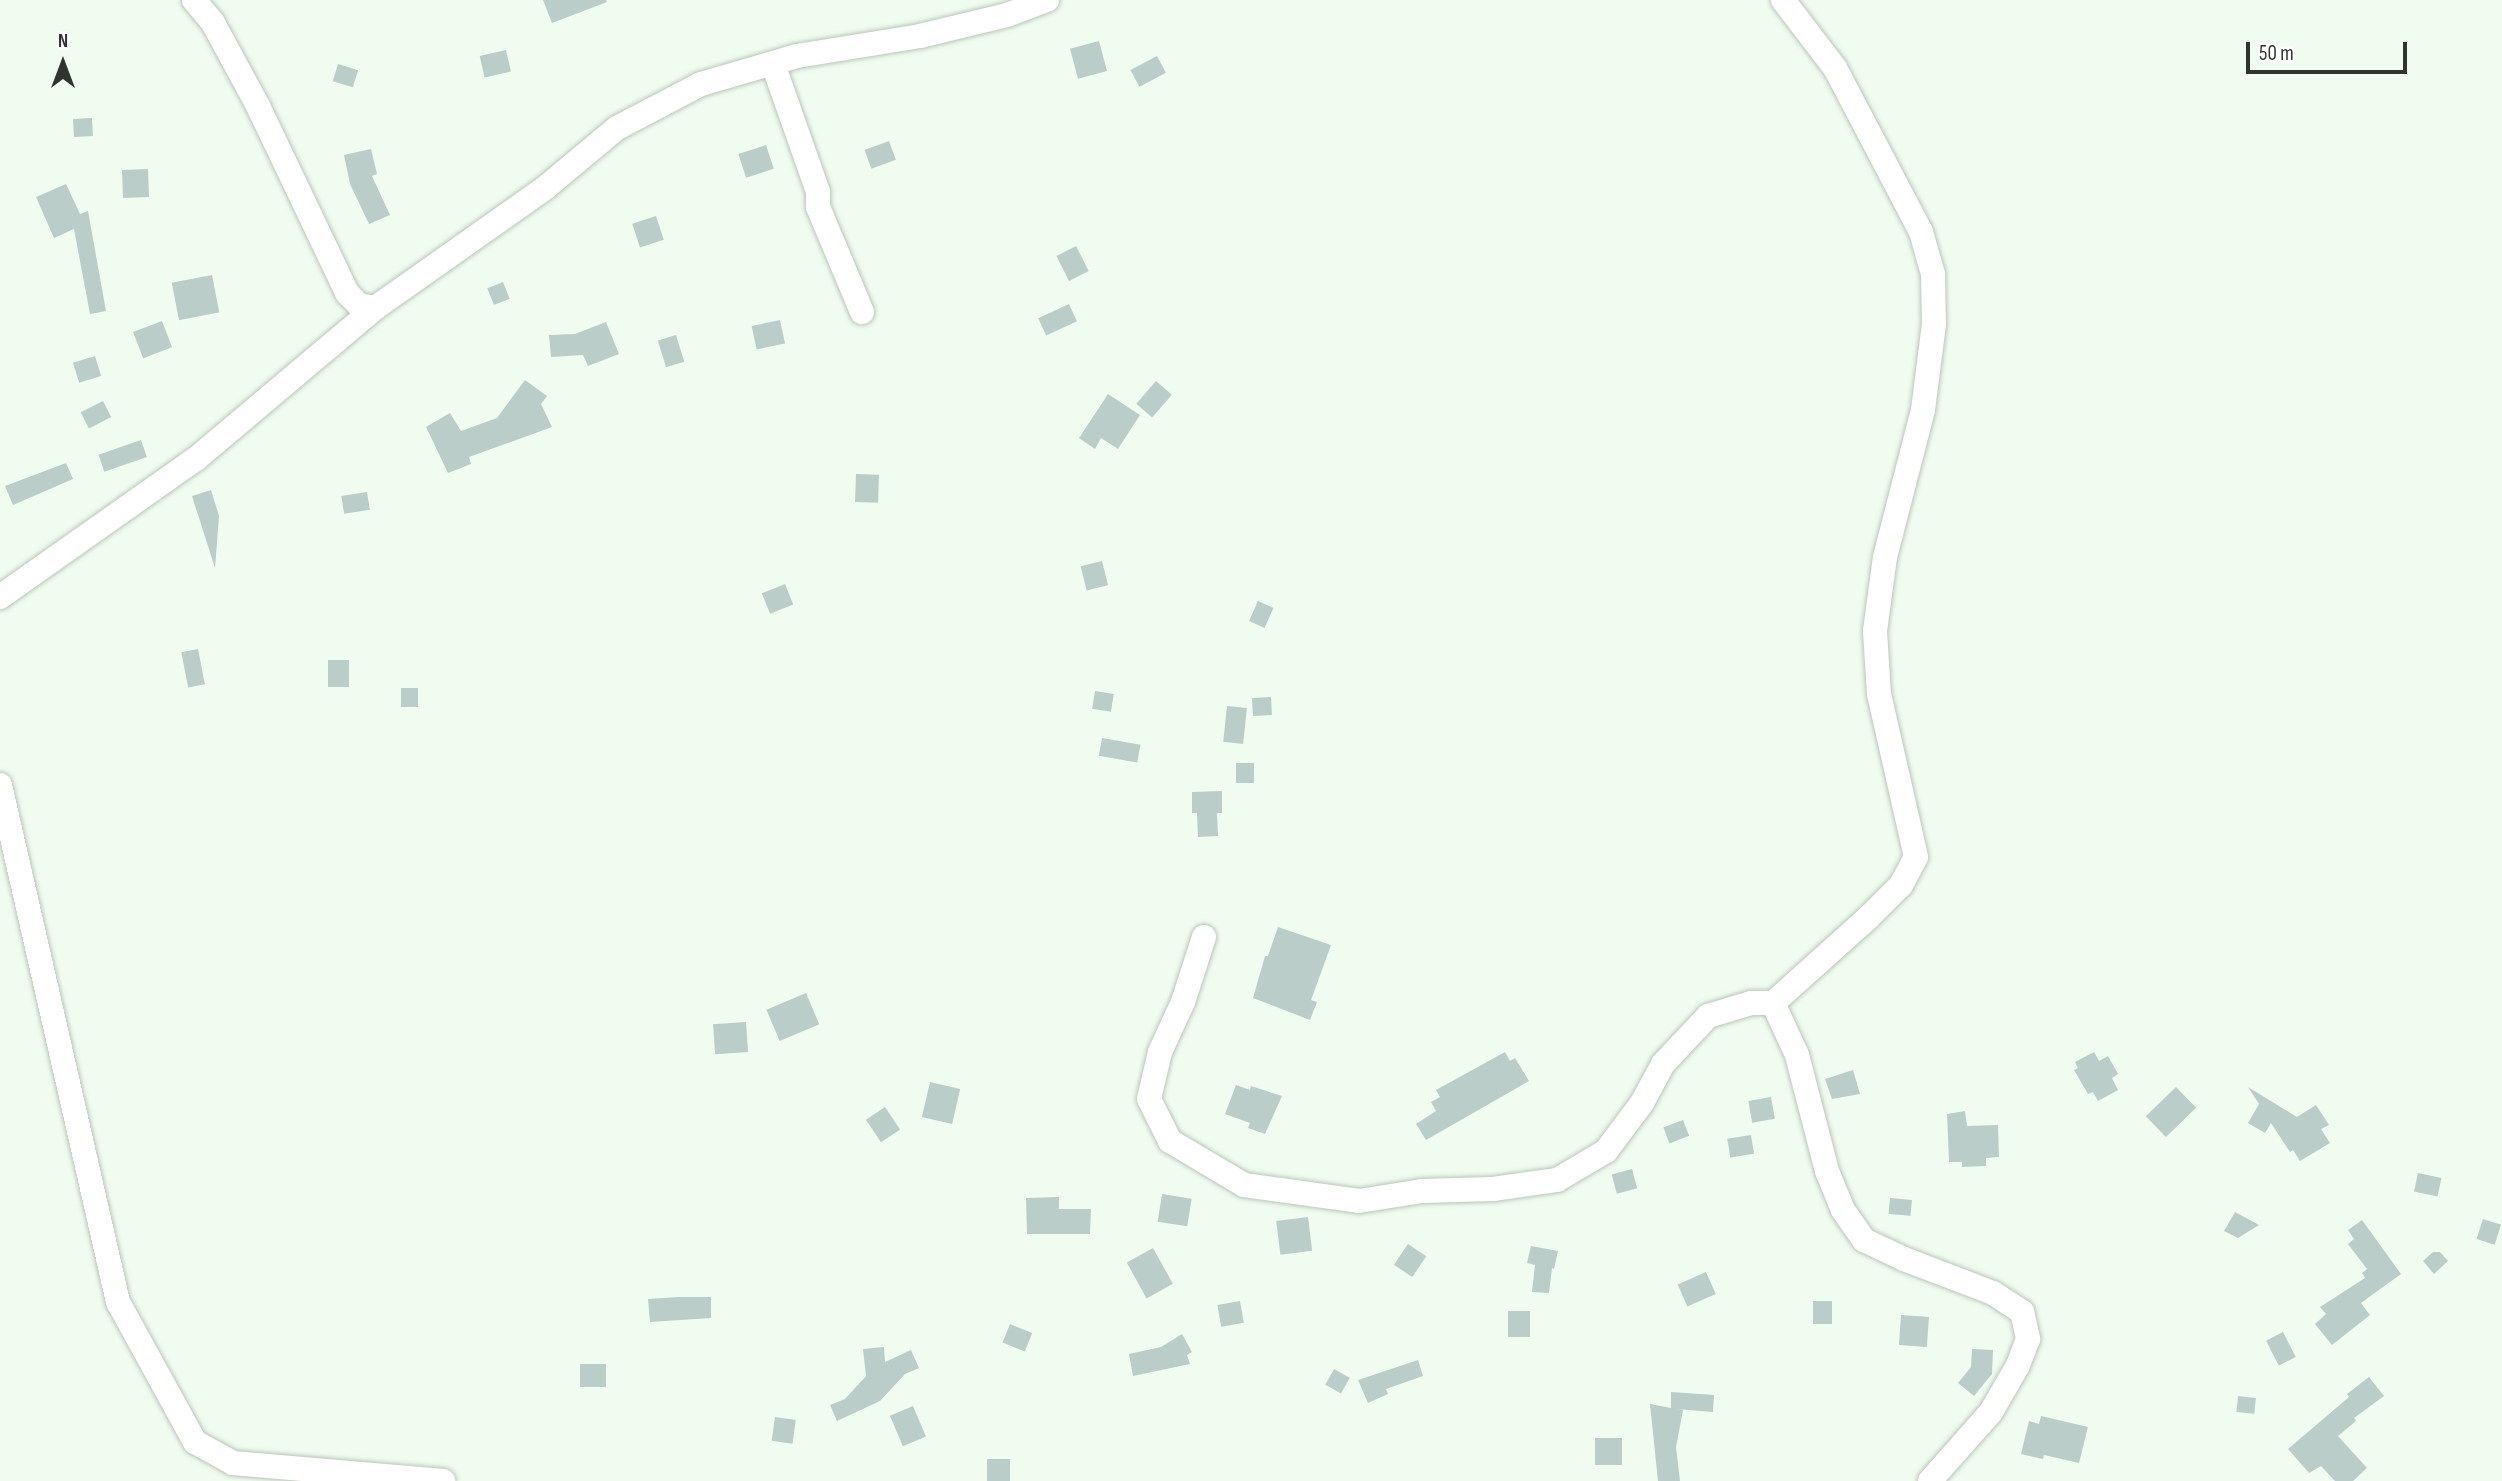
<!DOCTYPE html>
<style>
body{margin:0}
#map{position:relative;width:2502px;height:1481px;overflow:hidden;background:#effcef;font-family:"Sofia Sans Condensed",sans-serif}
div>[style]{position:absolute}
[style*='--x']{left:calc(var(--x)*1px);top:calc(var(--y)*1px);width:calc(var(--w)*1px);rotate:calc(var(--a)*1deg)}
.building>*{inset:0;background:#bacdc8;transform-origin:0 0}
.roads{filter:drop-shadow(0 0 2px #bac6b9) drop-shadow(0 0 2px #bac6b9)}
.minor>*{height:24px;margin:-12px;padding:0 12px;transform-origin:12px;border-radius:12px;background:#fff}
span{translate:-50% -50%;white-space:nowrap;text-align:center;line-height:1.15;-webkit-text-stroke:5px #fff;paint-order:stroke}
.north{position:absolute;left:28px;top:28px;width:70px;height:70px;-webkit-text-stroke:5px #fff;paint-order:stroke;rotate:0deg;font-size:19px;font-weight:700;line-height:28px;text-align:center;color:#2f342f}
.north::after{content:'';display:block;margin:auto;width:24px;height:32px;background:#2f342f;clip-path:polygon(50% 0,100% 100%,50% 72%,0 100%)}
.scale{position:absolute;left:2246px;top:42px;width:161px;height:32px;box-sizing:border-box;border:4px solid #2f342f;border-top:0;padding-left:9px;font-size:21px;line-height:24px;white-space:nowrap;color:#2f342f;-webkit-text-stroke:5px #fff;paint-order:stroke}
</style>
<div id="map">
<div class="building">
<div style="clip-path:polygon(543px 0,606px 0,607px 2px,552px 23px)"></div>
<div style="left:1099px;top:41px;width:31px;height:30px;rotate:75deg"></div>
<div style="left:506px;top:50px;width:22px;height:27px;rotate:77deg"></div>
<div style="left:1157px;top:56px;width:19px;height:30px;rotate:62deg"></div>
<div style="left:338px;top:64px;width:21px;height:18px;rotate:17deg"></div>
<div style="left:92px;top:118px;width:18px;height:19px;rotate:87deg"></div>
<div style="left:889px;top:141px;width:20px;height:26px;rotate:70deg"></div>
<div style="left:766px;top:145px;width:25px;height:29px;rotate:72deg"></div>
<div style="clip-path:polygon(371px 149px,377px 174px,372px 176px,390px 215px,369px 224px,350px 184px,344px 155px)"></div>
<div style="left:148px;top:169px;width:28px;height:26px;rotate:88deg"></div>
<div style="clip-path:polygon(66px 184px,80px 214px,88px 211px,106px 311px,90px 314px,74px 229px,54px 238px,36px 197px)"></div>
<div style="left:656px;top:216px;width:25px;height:25px;rotate:72deg"></div>
<div style="left:1076px;top:246px;width:28px;height:22px;rotate:63deg"></div>
<div style="left:212px;top:275px;width:38px;height:41px;rotate:79deg"></div>
<div style="left:503px;top:282px;width:18px;height:17px;rotate:68deg"></div>
<div style="left:1069px;top:304px;width:19px;height:34px;rotate:65deg"></div>
<div style="left:780px;top:320px;width:24px;height:29px;rotate:78deg"></div>
<div style="left:162px;top:321px;width:28px;height:31px;rotate:69deg"></div>
<div style="clip-path:polygon(606px 322px,619px 354px,588px 366px,583px 355px,551px 357px,549px 335px,575px 334px)"></div>
<div style="left:676px;top:335px;width:28px;height:19px;rotate:73deg"></div>
<div style="left:95px;top:356px;width:21px;height:23px;rotate:73deg"></div>
<div style="clip-path:polygon(525px 380px,547px 396px,541px 404px,552px 427px,469px 457px,471px 464px,448px 473px,426px 427px,450px 413px,461px 431px,497px 418px)"></div>
<div style="left:1156px;top:381px;width:21px;height:30px;rotate:41deg"></div>
<div style="clip-path:polygon(1108px 394px,1140px 415px,1118px 449px,1101px 438px,1095px 449px,1079px 438px)"></div>
<div style="left:103px;top:401px;width:18px;height:25px;rotate:63deg"></div>
<div style="left:141px;top:440px;width:18px;height:45px;rotate:71deg"></div>
<div style="clip-path:polygon(66px 463px,73px 479px,13px 505px,5px 486px)"></div>
<div style="left:856px;top:474px;width:23px;height:28px;rotate:2deg"></div>
<div style="clip-path:polygon(211px 490px,219px 516px,215px 568px,192px 496px)"></div>
<div style="left:367px;top:492px;width:18px;height:26px;rotate:81deg"></div>
<div style="left:1102px;top:561px;width:25px;height:22px;rotate:76deg"></div>
<div style="left:785px;top:584px;width:22px;height:25px;rotate:68deg"></div>
<div style="left:1258px;top:601px;width:17px;height:22px;rotate:24deg"></div>
<div style="left:198px;top:649px;width:36px;height:17px;rotate:79deg"></div>
<div style="left:328px;top:660px;width:21px;height:27px"></div>
<div style="left:401px;top:688px;width:17px;height:19px"></div>
<div style="left:1095px;top:691px;width:19px;height:18px;rotate:9deg"></div>
<div style="left:1271px;top:697px;width:18px;height:19px;rotate:87deg"></div>
<div style="left:1227px;top:706px;width:20px;height:36px;rotate:6deg"></div>
<div style="left:1102px;top:738px;width:39px;height:18px;rotate:10deg"></div>
<div style="left:1254px;top:763px;width:20px;height:18px;rotate:90deg"></div>
<div style="clip-path:polygon(1222px 791px,1222px 813px,1217px 813px,1218px 836px,1198px 837px,1197px 813px,1192px 813px,1192px 792px)"></div>
<div style="clip-path:polygon(1278px 927px,1331px 945px,1311px 1000px,1317px 1002px,1310px 1020px,1253px 998px,1265px 956px,1268px 956px)"></div>
<div style="left:806px;top:993px;width:34px;height:43px;rotate:67deg"></div>
<div style="left:746px;top:1022px;width:30px;height:33px;rotate:86deg"></div>
<div style="clip-path:polygon(1505px 1052px,1510px 1061px,1515px 1058px,1529px 1081px,1426px 1140px,1416px 1124px,1436px 1111px,1431px 1102px,1440px 1097px,1436px 1090px)"></div>
<div style="clip-path:polygon(2094px 1052px,2099px 1061px,2108px 1056px,2118px 1074px,2112px 1078px,2118px 1090px,2098px 1101px,2093px 1092px,2088px 1094px,2074px 1070px,2078px 1068px,2075px 1062px)"></div>
<div style="clip-path:polygon(1853px 1070px,1860px 1094px,1832px 1099px,1825px 1079px)"></div>
<div style="left:930px;top:1082px;width:31px;height:36px;rotate:13deg"></div>
<div style="clip-path:polygon(1236px 1085px,1250px 1090px,1251px 1086px,1282px 1096px,1265px 1134px,1248px 1128px,1250px 1123px,1225px 1114px)"></div>
<div style="left:2176px;top:1087px;width:29px;height:42px;rotate:46deg"></div>
<div style="clip-path:polygon(2248px 1087px,2297px 1117px,2316px 1105px,2329px 1125px,2321px 1129px,2330px 1143px,2300px 1161px,2293px 1150px,2290px 1152px,2271px 1123px,2265px 1133px,2248px 1123px,2259px 1104px)"></div>
<div style="left:1771px;top:1097px;width:22px;height:23px;rotate:80deg"></div>
<div style="left:885px;top:1107px;width:27px;height:23px;rotate:56deg"></div>
<div style="clip-path:polygon(1965px 1111px,1967px 1126px,1998px 1125px,1999px 1157px,1986px 1158px,1986px 1166px,1962px 1167px,1962px 1162px,1949px 1162px,1947px 1114px)"></div>
<div style="left:1683px;top:1120px;width:17px;height:21px;rotate:69deg"></div>
<div style="left:1751px;top:1135px;width:19px;height:24px;rotate:81deg"></div>
<div style="left:1632px;top:1169px;width:20px;height:21px;rotate:75deg"></div>
<div style="left:2418px;top:1173px;width:24px;height:19px;rotate:12deg"></div>
<div style="left:1162px;top:1194px;width:30px;height:28px;rotate:9deg"></div>
<div style="clip-path:polygon(1059px 1197px,1059px 1209px,1091px 1209px,1090px 1234px,1027px 1234px,1026px 1198px)"></div>
<div style="left:1890px;top:1198px;width:22px;height:16px;rotate:5deg"></div>
<div style="clip-path:polygon(2235px 1212px,2259px 1225px,2238px 1238px,2224px 1231px)"></div>
<div style="left:1308px;top:1217px;width:34px;height:32px;rotate:83deg"></div>
<div style="left:2483px;top:1219px;width:19px;height:21px;rotate:18deg"></div>
<div style="clip-path:polygon(2362px 1220px,2401px 1274px,2361px 1303px,2370px 1315px,2332px 1345px,2315px 1324px,2326px 1314px,2320px 1307px,2365px 1278px,2362px 1273px,2367px 1269px,2348px 1244px,2354px 1239px,2348px 1230px)"></div>
<div style="left:1408px;top:1244px;width:22px;height:25px;rotate:34deg"></div>
<div style="clip-path:polygon(1531px 1246px,1558px 1251px,1554px 1269px,1552px 1268px,1549px 1293px,1532px 1292px,1535px 1265px,1527px 1263px)"></div>
<div style="left:1153px;top:1248px;width:41px;height:30px;rotate:61deg"></div>
<div style="clip-path:polygon(2433px 1252px,2440px 1252px,2448px 1261px,2434px 1274px,2423px 1261px)"></div>
<div style="left:1706px;top:1272px;width:24px;height:31px;rotate:66deg"></div>
<div style="clip-path:polygon(679px 1297px,711px 1297px,711px 1318px,650px 1322px,648px 1299px)"></div>
<div style="left:1240px;top:1301px;width:22px;height:23px;rotate:80deg"></div>
<div style="left:1832px;top:1301px;width:23px;height:19px;rotate:90deg"></div>
<div style="left:1508px;top:1311px;width:22px;height:26px"></div>
<div style="left:1901px;top:1315px;width:28px;height:30px;rotate:4deg"></div>
<div style="left:1010px;top:1324px;width:24px;height:20px;rotate:22deg"></div>
<div style="left:2283px;top:1332px;width:28px;height:19px;rotate:63deg"></div>
<div style="clip-path:polygon(1182px 1334px,1192px 1352px,1187px 1355px,1190px 1364px,1133px 1376px,1129px 1354px,1161px 1347px)"></div>
<div style="clip-path:polygon(884px 1347px,885px 1362px,911px 1350px,919px 1368px,905px 1374px,880px 1401px,837px 1421px,830px 1405px,845px 1399px,866px 1376px,863px 1349px)"></div>
<div style="clip-path:polygon(1972px 1349px,1993px 1350px,1992px 1374px,1974px 1396px,1958px 1383px,1971px 1367px)"></div>
<div style="clip-path:polygon(1418px 1360px,1423px 1376px,1386px 1389px,1388px 1394px,1368px 1403px,1358px 1380px)"></div>
<div style="left:580px;top:1364px;width:26px;height:23px"></div>
<div style="left:1334px;top:1369px;width:18px;height:18px;rotate:29deg"></div>
<div style="clip-path:polygon(2369px 1377px,2384px 1396px,2354px 1418px,2356px 1421px,2338px 1436px,2367px 1468px,2353px 1481px,2335px 1481px,2321px 1466px,2309px 1473px,2288px 1449px,2349px 1397px,2347px 1394px)"></div>
<div style="clip-path:polygon(1671px 1392px,1714px 1395px,1713px 1412px,1677px 1409px,1683px 1410px,1676px 1447px,1680px 1481px,1658px 1481px,1650px 1404px,1671px 1408px)"></div>
<div style="left:2238px;top:1396px;width:18px;height:16px;rotate:6deg"></div>
<div style="left:913px;top:1406px;width:33px;height:25px;rotate:67deg"></div>
<div style="clip-path:polygon(2041px 1416px,2088px 1427px,2079px 1463px,2044px 1455px,2043px 1459px,2021px 1454px,2029px 1421px,2039px 1424px)"></div>
<div style="left:775px;top:1417px;width:21px;height:24px;rotate:8deg"></div>
<div style="left:1595px;top:1438px;width:27px;height:27px"></div>
<div style="left:987px;top:1459px;width:23px;height:22px"></div>
</div>
<div class="roads">
<div class="minor">
<div style="--x:194;--y:0;--w:30;--a:50"></div>
<div style="--x:213;--y:23;--w:94;--a:61.5"></div>
<div style="--x:258;--y:106;--w:207;--a:64.5"></div>
<div style="--x:347;--y:293;--w:17;--a:45"></div>
<div style="--x:359;--y:305;--w:16;--a:11"></div>
<div style="--x:375;--y:308;--w:208;--a:-35.2"></div>
<div style="--x:545;--y:188;--w:94;--a:-39.8"></div>
<div style="--x:617;--y:128;--w:95;--a:-27.6"></div>
<div style="--x:701;--y:84;--w:100;--a:-16.3"></div>
<div style="--x:797;--y:56;--w:125;--a:-9.2"></div>
<div style="--x:920;--y:36;--w:89;--a:-13.6"></div>
<div style="--x:1007;--y:15;--w:43;--a:-20.6"></div>
<div style="--x:1783;--y:0;--w:86;--a:52.6"></div>
<div style="--x:1835;--y:68;--w:185;--a:62.3"></div>
<div style="--x:1921;--y:232;--w:44;--a:74.1"></div>
<div style="--x:1933;--y:274;--w:50;--a:88.9"></div>
<div style="--x:1934;--y:324;--w:87;--a:97.3"></div>
<div style="--x:1923;--y:410;--w:152;--a:104.5"></div>
<div style="--x:1885;--y:557;--w:75;--a:97.7"></div>
<div style="--x:1875;--y:631;--w:63;--a:86.4"></div>
<div style="--x:1879;--y:694;--w:167;--a:77.2"></div>
<div style="--x:1916;--y:857;--w:32;--a:118"></div>
<div style="--x:1901;--y:885;--w:45;--a:135"></div>
<div style="--x:1869;--y:917;--w:129;--a:138.1"></div>
<div style="--x:1773;--y:1003;--w:57;--a:65.2"></div>
<div style="--x:1797;--y:1055;--w:120;--a:75.5"></div>
<div style="--x:1827;--y:1171;--w:42;--a:67.7"></div>
<div style="--x:1843;--y:1210;--w:37;--a:55"></div>
<div style="--x:1864;--y:1240;--w:44;--a:25.4"></div>
<div style="--x:1904;--y:1259;--w:95;--a:20.9"></div>
<div style="--x:1993;--y:1293;--w:35;--a:33"></div>
<div style="--x:2022;--y:1312;--w:28;--a:77"></div>
<div style="--x:2028;--y:1339;--w:30;--a:111"></div>
<div style="--x:2017;--y:1367;--w:52;--a:120"></div>
<div style="--x:1991;--y:1412;--w:92;--a:131.5"></div>
<div style="--x:773;--y:64;--w:136;--a:70.6"></div>
<div style="--x:818;--y:192;--w:15;--a:90"></div>
<div style="--x:818;--y:207;--w:114;--a:67.3"></div>
<div style="--x:0;--y:597;--w:241;--a:-35.2"></div>
<div style="--x:197;--y:458;--w:233;--a:-40.1"></div>
<div style="--x:0;--y:785;--w:530;--a:77.14"></div>
<div style="--x:118;--y:1302;--w:160;--a:61.2"></div>
<div style="--x:195;--y:1442;--w:43;--a:28.9"></div>
<div style="--x:233;--y:1463;--w:211;--a:4.9"></div>
<div style="--x:1204;--y:937;--w:68;--a:107.9"></div>
<div style="--x:1183;--y:1002;--w:55;--a:114.7"></div>
<div style="--x:1160;--y:1052;--w:48;--a:103.2"></div>
<div style="--x:1149;--y:1099;--w:47;--a:63.4"></div>
<div style="--x:1170;--y:1141;--w:86;--a:30.7"></div>
<div style="--x:1244;--y:1185;--w:116;--a:7.9"></div>
<div style="--x:1359;--y:1201;--w:64;--a:-9"></div>
<div style="--x:1422;--y:1191;--w:71;--a:-1.6"></div>
<div style="--x:1493;--y:1189;--w:65;--a:-8"></div>
<div style="--x:1557;--y:1180;--w:57;--a:-30.6"></div>
<div style="--x:1606;--y:1151;--w:60;--a:-53.1"></div>
<div style="--x:1642;--y:1103;--w:44;--a:-61.7"></div>
<div style="--x:1663;--y:1064;--w:66;--a:-46.8"></div>
<div style="--x:1708;--y:1016;--w:45;--a:-16.8"></div>
<div style="--x:1751;--y:1003;--w:22;--a:0"></div>
</div>
</div>
<div class="north">N</div>
<div class="scale">50 m</div>
</div>
